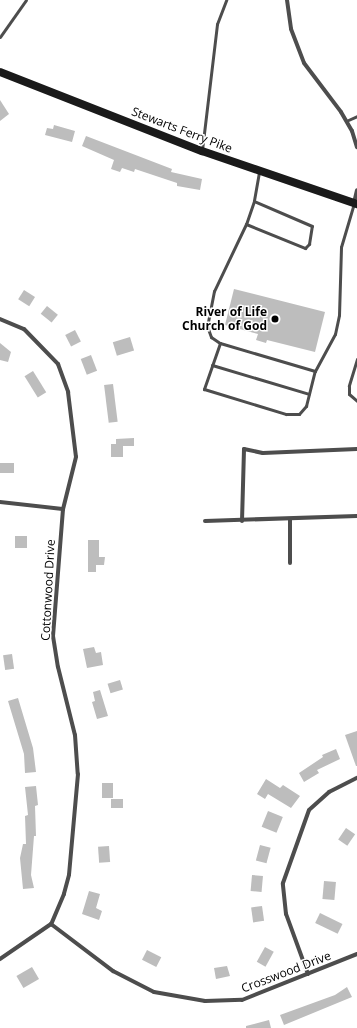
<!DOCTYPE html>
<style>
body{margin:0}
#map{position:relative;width:357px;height:1028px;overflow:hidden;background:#fff;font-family:"Open Sans",sans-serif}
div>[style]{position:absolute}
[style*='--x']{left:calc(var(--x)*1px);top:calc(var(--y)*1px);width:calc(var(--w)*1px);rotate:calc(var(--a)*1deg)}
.building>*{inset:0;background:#bdbdbd;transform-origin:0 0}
.lane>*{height:3px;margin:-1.5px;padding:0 1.5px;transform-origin:1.5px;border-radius:1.5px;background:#4d4d4d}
.street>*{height:4px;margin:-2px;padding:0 2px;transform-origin:2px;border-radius:2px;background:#4d4d4d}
.secondary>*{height:8px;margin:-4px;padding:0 4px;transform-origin:4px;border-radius:4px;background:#1a1a1a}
.dots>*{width:11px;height:11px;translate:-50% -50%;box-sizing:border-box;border:2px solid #fff;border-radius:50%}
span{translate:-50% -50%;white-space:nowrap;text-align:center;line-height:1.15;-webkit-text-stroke:3px #fff;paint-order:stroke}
.street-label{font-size:12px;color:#000}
.poi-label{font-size:12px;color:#000;font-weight:700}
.right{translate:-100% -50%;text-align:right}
</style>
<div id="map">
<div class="building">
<div style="clip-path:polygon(0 100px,9px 114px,0 121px)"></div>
<div style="clip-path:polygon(54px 125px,75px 131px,72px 142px,45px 135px,47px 128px,53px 129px)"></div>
<div style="clip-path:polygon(86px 136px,172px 169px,171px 172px,202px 179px,200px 190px,177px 186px,177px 183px,135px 169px,134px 172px,122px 168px,120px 172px,111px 169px,114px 160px,82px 146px)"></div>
<div style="clip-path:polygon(234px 289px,325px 312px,315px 352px,267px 340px,266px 343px,256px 340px,258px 334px,225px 325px)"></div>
<div style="left:24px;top:290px;width:13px;height:11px;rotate:32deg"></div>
<div style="left:47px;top:306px;width:14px;height:10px;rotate:39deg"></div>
<div style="left:75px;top:330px;width:13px;height:11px;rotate:63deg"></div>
<div style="left:130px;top:337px;width:14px;height:18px;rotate:73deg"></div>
<div style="clip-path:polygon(0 343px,11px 352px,8px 362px,0 360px)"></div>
<div style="left:91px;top:355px;width:17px;height:11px;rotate:69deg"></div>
<div style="left:33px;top:371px;width:25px;height:10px;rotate:58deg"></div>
<div style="left:113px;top:384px;width:38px;height:9px;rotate:83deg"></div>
<div style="clip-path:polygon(134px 438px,134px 446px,123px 446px,123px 457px,111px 457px,111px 444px,116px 444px,116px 439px)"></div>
<div style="left:0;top:463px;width:14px;height:10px"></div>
<div style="left:27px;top:536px;width:12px;height:12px;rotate:90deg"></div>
<div style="clip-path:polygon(88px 540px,99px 540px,99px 557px,105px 557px,104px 565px,96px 565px,96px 572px,88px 572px)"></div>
<div style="clip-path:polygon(94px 647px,96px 653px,101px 652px,103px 665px,87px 668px,83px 649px)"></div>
<div style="left:12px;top:654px;width:15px;height:9px;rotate:82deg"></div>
<div style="left:120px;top:680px;width:10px;height:13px;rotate:73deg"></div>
<div style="clip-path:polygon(100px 690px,108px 716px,97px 719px,92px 702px,95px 701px,93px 692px)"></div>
<div style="clip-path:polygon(18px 698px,33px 748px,36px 772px,25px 773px,24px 754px,8px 701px)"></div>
<div style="clip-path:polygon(357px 731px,357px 766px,356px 766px,345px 735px)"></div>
<div style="clip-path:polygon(336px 749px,340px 759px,317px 770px,319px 773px,304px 782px,299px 773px,323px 757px,322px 755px)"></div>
<div style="clip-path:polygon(266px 779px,280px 788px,283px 785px,300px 796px,291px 808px,268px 794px,265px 799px,257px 794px)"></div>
<div style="left:102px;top:783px;width:11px;height:15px"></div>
<div style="clip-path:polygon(36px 786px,38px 805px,35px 806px,36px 836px,34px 836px,31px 875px,34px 888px,23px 889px,20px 858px,23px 844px,26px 844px,25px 816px,28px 815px,25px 787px)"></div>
<div style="left:111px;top:799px;width:12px;height:9px"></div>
<div style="left:268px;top:811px;width:16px;height:17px;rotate:22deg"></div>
<div style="left:346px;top:828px;width:11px;height:14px;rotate:34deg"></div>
<div style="left:260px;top:845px;width:11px;height:16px;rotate:15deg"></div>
<div style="left:109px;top:846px;width:16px;height:11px;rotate:86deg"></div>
<div style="left:252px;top:875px;width:11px;height:16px;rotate:5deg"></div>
<div style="left:324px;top:881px;width:12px;height:18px;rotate:5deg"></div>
<div style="clip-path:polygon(89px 891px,100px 894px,96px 908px,102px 911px,99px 920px,82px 914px)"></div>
<div style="left:262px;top:906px;width:15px;height:11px;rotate:82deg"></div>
<div style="left:320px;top:913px;width:25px;height:11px;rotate:26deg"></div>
<div style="left:265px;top:947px;width:10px;height:17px;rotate:29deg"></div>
<div style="left:147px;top:950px;width:16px;height:11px;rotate:27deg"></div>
<div style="clip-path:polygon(227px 966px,230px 976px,216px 979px,214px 968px)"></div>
<div style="left:32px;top:967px;width:14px;height:18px;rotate:60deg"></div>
<div style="clip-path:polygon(347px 987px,352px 997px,284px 1025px,280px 1015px,335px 995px)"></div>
<div style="clip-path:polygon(269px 1020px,271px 1028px,246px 1028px,246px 1026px)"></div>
</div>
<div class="lane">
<div style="--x:0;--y:37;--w:45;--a:-54.9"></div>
<div style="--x:346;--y:121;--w:12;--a:-24"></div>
<div style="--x:202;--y:150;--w:127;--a:-83.2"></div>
<div style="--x:217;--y:24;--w:26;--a:-69"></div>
<div style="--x:259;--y:172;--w:29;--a:100"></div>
<div style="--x:254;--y:201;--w:24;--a:109"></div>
<div style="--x:246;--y:224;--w:74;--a:115.5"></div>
<div style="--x:214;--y:291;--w:36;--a:101"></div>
<div style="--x:207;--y:326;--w:12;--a:70"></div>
<div style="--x:211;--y:337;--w:11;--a:34"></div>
<div style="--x:220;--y:343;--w:99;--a:16.4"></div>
<div style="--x:246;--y:224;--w:64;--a:22.1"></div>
<div style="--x:305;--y:248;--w:6;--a:-45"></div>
<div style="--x:309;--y:244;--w:18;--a:-81"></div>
<div style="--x:312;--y:226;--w:63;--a:-156.7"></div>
<div style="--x:220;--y:343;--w:49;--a:109.2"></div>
<div style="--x:204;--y:389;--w:86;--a:17"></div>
<div style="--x:286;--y:414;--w:13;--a:0"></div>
<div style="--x:299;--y:414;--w:11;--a:-49"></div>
<div style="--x:306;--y:406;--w:36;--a:-76"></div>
<div style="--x:315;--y:371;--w:42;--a:-61.6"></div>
<div style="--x:335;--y:334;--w:19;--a:-78"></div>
<div style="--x:339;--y:315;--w:68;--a:-88.3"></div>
<div style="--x:341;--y:247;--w:46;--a:-73.5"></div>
<div style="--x:357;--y:359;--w:28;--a:107"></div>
<div style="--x:349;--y:386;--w:8;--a:90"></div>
<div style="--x:349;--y:394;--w:11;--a:41"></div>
<div style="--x:212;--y:365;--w:101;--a:16.6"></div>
</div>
<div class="street">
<div style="--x:287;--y:0;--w:29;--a:82"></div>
<div style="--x:291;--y:29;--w:36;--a:69"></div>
<div style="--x:304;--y:63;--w:61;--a:52.9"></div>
<div style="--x:341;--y:112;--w:22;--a:60"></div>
<div style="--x:352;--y:131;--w:17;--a:73"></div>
<div style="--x:354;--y:203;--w:13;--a:-77"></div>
<div style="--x:0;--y:319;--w:26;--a:23"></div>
<div style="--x:24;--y:329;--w:49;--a:45.8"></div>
<div style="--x:58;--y:364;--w:30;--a:70"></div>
<div style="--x:68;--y:392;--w:65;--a:83"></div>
<div style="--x:76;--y:457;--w:54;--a:104"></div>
<div style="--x:63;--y:509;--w:127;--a:94.5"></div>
<div style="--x:53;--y:636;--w:31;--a:81"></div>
<div style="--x:58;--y:667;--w:70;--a:76"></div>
<div style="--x:75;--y:735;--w:39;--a:86"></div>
<div style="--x:78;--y:774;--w:101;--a:95.1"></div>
<div style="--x:69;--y:875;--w:20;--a:105"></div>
<div style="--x:64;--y:894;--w:33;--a:113"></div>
<div style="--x:51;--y:924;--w:62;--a:145.5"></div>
<div style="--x:0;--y:502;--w:63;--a:6.3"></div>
<div style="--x:290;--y:519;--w:44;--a:90"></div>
<div style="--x:205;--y:521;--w:152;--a:-1.9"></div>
<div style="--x:242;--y:521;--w:72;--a:-88.4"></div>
<div style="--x:244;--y:449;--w:19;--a:12"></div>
<div style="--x:263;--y:453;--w:94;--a:-2.4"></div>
<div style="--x:51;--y:924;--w:78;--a:37.2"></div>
<div style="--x:113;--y:971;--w:46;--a:27.1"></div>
<div style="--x:154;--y:992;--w:52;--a:10"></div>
<div style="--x:205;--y:1001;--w:37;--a:-2"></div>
<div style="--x:242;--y:1000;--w:124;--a:-21.8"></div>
<div style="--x:308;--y:974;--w:64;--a:-110.1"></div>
<div style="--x:286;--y:914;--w:31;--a:-96"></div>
<div style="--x:283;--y:883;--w:77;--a:-70.4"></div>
<div style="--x:309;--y:810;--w:27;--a:-42"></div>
<div style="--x:329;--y:792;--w:31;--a:-27"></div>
</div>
<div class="secondary">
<div style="--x:0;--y:72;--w:217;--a:21.4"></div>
<div style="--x:202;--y:151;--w:164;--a:18.9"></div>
</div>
<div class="dots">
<div style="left:275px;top:319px;background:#000"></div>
</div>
<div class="street-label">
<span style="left:182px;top:130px;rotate:21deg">Stewarts Ferry Pike</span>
<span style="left:48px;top:590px;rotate:-87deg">Cottonwood Drive</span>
<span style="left:286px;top:972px;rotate:-21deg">Crosswood Drive</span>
</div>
<div class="poi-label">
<span class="right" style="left:267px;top:319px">River of Life<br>Church of God</span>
</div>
</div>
